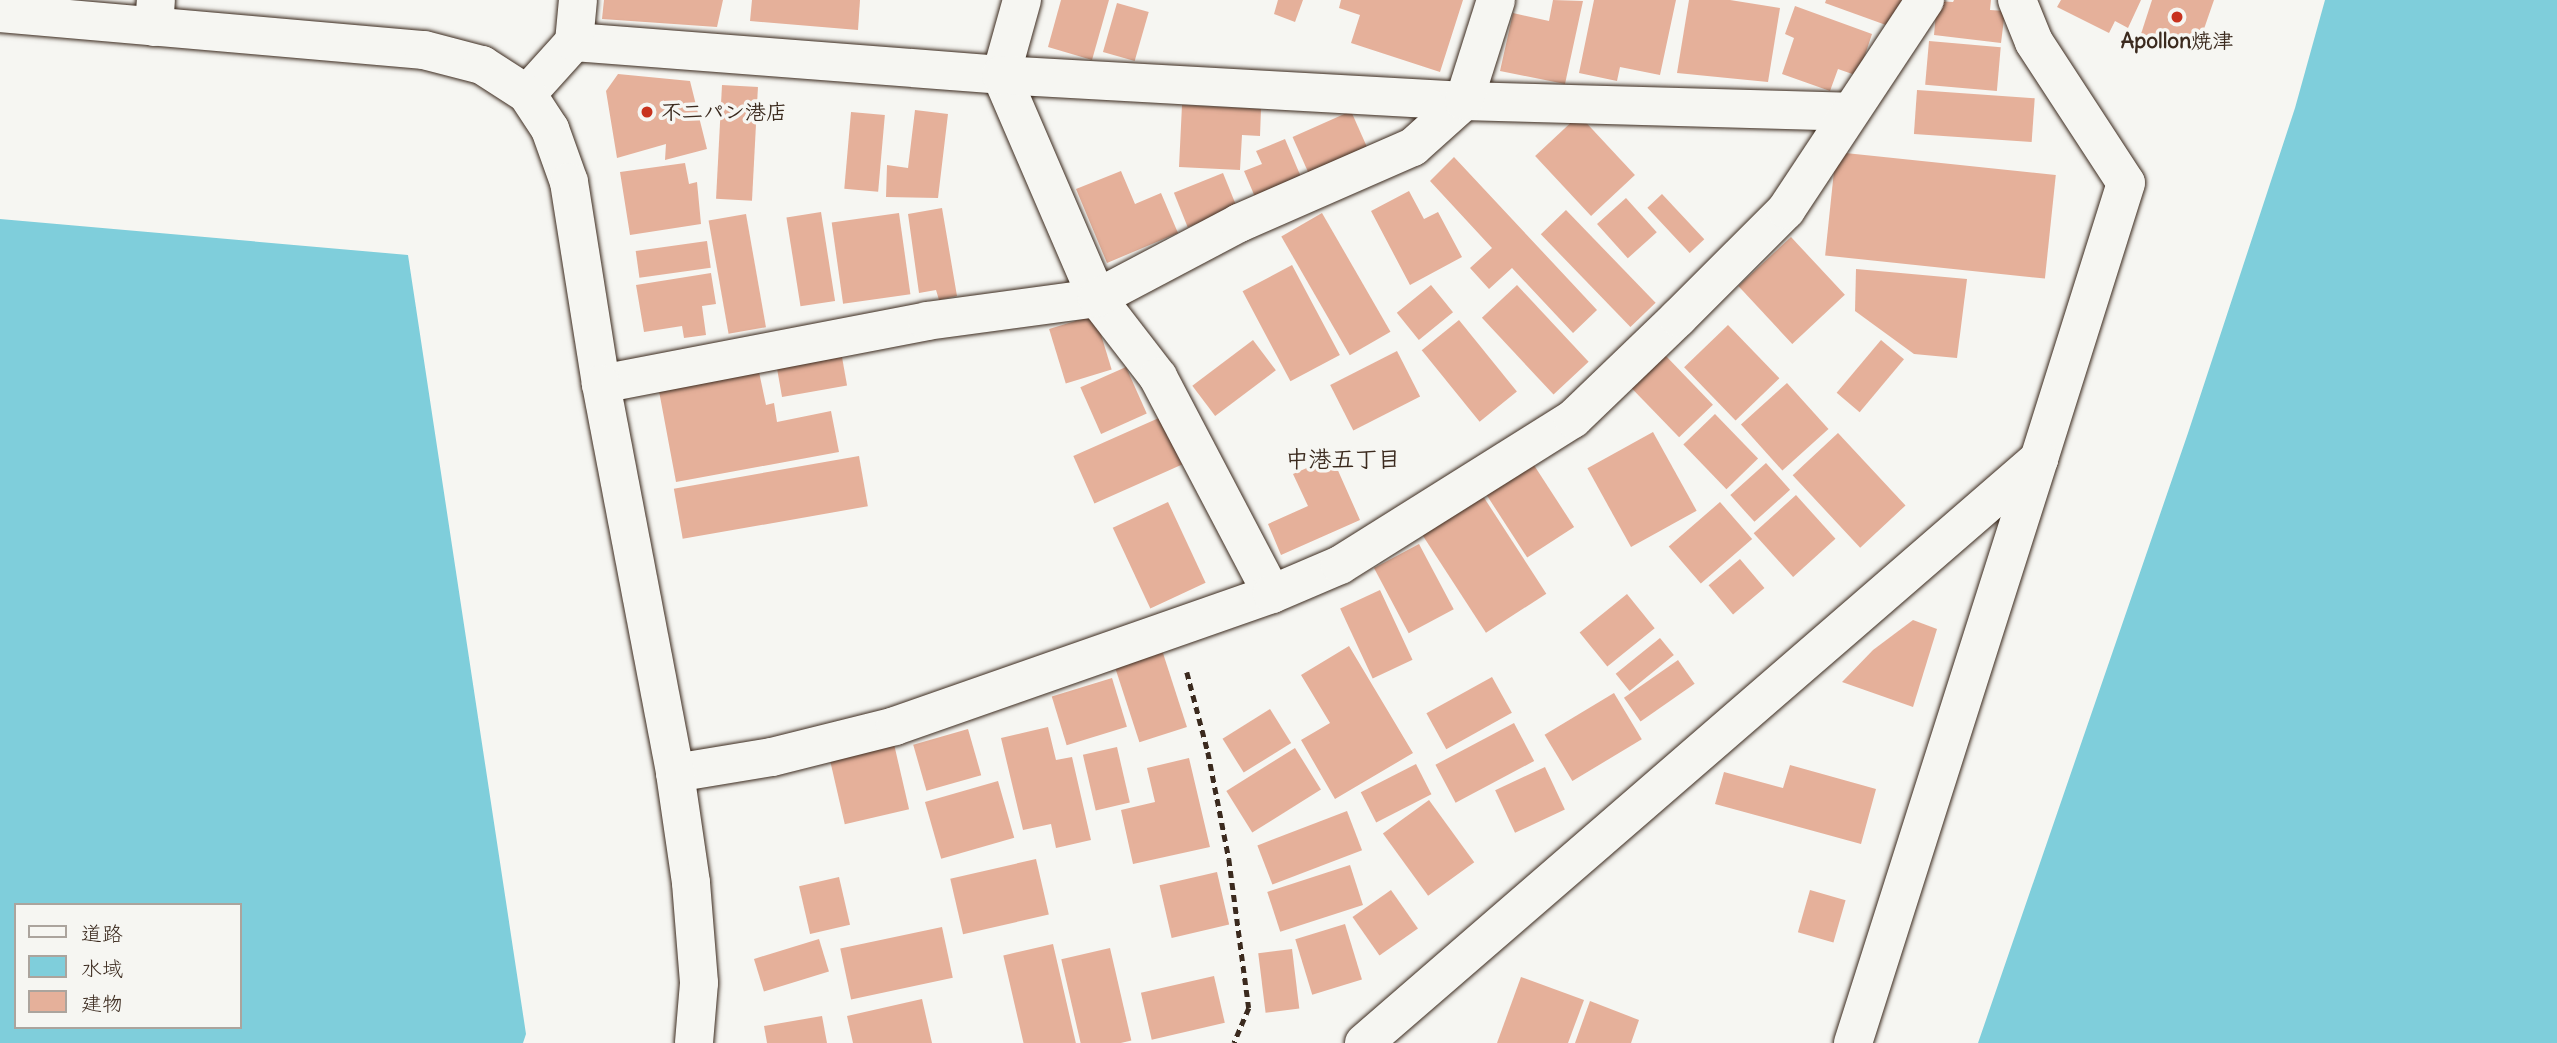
<!DOCTYPE html>
<meta charset="utf-8">
<style>
body{margin:0}
#map{position:relative;width:2557px;height:1043px;overflow:hidden;background:#f6f6f2;font-family:Delius,"Klee One",sans-serif}
div>[style]{position:absolute}
[style*='--x']{left:calc(var(--x)*1px);top:calc(var(--y)*1px);width:calc(var(--w)*1px);rotate:calc(var(--a)*1deg)}
.water>*{inset:0;background:#7fcedb}
.building>*{inset:0;background:#e5b09a;transform-origin:0 0}
.path>*{height:4.5px;margin-top:-2.25px;transform-origin:0;background:repeating-linear-gradient(90deg,#3b2a1e 0 7px,transparent 0 12px)}
.roads{filter:drop-shadow(0 0 2px #3b2a1e) drop-shadow(0 0 2px #3b2a1e)}
.minor>*{height:38px;margin:-19px;padding:0 19px;transform-origin:19px;border-radius:19px;background:#f6f6f2}
.tertiary>*{height:38px;margin:-19px;padding:0 19px;transform-origin:19px;border-radius:19px;background:#f6f6f2}
.dots>*{width:19px;height:19px;translate:-50% -50%;box-sizing:border-box;border:4px solid #f6f6f2;border-radius:50%}
span{translate:-50% -50%;white-space:nowrap;text-align:center;line-height:1.15;-webkit-text-stroke:7px #f6f6f2;paint-order:stroke}
.poi-label{font-size:21px;color:#3b2a1e;font-weight:700}
.left{translate:0 -50%;text-align:left}
.neighbourhood-label{font-size:23px;color:#3b2a1e;font-weight:700}
.legend{position:absolute;left:14px;top:903px;width:228px;height:126px;box-sizing:border-box;background:#f6f6f2;border:2px solid #aba49d;margin:0;padding:9px 12px;list-style:none;font-size:21px;color:#3b2a1e}
.legend li{display:flex;align-items:center;gap:14px;height:35px}
.legend b{width:35px;border:2px solid #aba49d}
</style>
<div id="map">
<div class="water">
<div style="clip-path:polygon(2325px 0,2557px 0,2557px 1043px,1978px 1043px,2188px 433px,2295px 108px)"></div>
<div style="clip-path:polygon(evenodd,0 219px,408px 255px,526px 1034px,523px 1043px,0 1043px,0 219px,16px 905px,240px 905px,240px 1027px,16px 1027px,16px 905px)"></div>
</div>
<div class="building">
<div style="clip-path:polygon(604px 0,723px 0,717px 27px,602px 19px)"></div>
<div style="clip-path:polygon(752px 0,860px 0,858px 30px,750px 21px)"></div>
<div style="clip-path:polygon(1061px 0,1109px 0,1092px 60px,1048px 47px)"></div>
<div style="clip-path:polygon(1278px 0,1303px 0,1295px 22px,1274px 14px)"></div>
<div style="clip-path:polygon(1341px 0,1463px 0,1440px 72px,1351px 43px,1360px 15px,1339px 8px)"></div>
<div style="clip-path:polygon(1553px 0,1583px 1px,1565px 84px,1500px 71px,1513px 13px,1549px 21px)"></div>
<div style="clip-path:polygon(1594px 0,1676px 0,1660px 75px,1620px 67px,1617px 81px,1579px 73px)"></div>
<div style="clip-path:polygon(1689px 0,1730px 0,1780px 8px,1768px 82px,1677px 73px)"></div>
<div style="clip-path:polygon(1826px 0,1912px 0,1897px 29px,1825px 3px)"></div>
<div style="clip-path:polygon(1954px 0,1991px 0,1990px 10px,2005px 11px,2001px 43px,1934px 35px,1937px 1px,1953px 2px)"></div>
<div style="clip-path:polygon(2061px 0,2141px 0,2128px 28px,2115px 21px,2109px 33px,2057px 7px)"></div>
<div style="clip-path:polygon(2152px 0,2214px 0,2196px 52px,2141px 34px)"></div>
<div style="left:1117px;top:3px;width:33px;height:51px;rotate:16deg"></div>
<div style="clip-path:polygon(1795px 6px,1872px 34px,1858px 76px,1838px 69px,1830px 91px,1782px 74px,1794px 38px,1785px 34px)"></div>
<div style="left:1929px;top:41px;width:72px;height:44px;rotate:5deg"></div>
<div style="clip-path:polygon(618px 74px,690px 81px,707px 149px,665px 160px,666px 144px,617px 158px,606px 91px)"></div>
<div style="left:722px;top:85px;width:36px;height:114px;rotate:3deg"></div>
<div style="left:1917px;top:90px;width:118px;height:44px;rotate:4deg"></div>
<div style="clip-path:polygon(1182px 105px,1261px 109px,1260px 136px,1242px 135px,1240px 170px,1179px 167px)"></div>
<div style="clip-path:polygon(915px 110px,948px 114px,938px 198px,886px 197px,887px 165px,908px 168px)"></div>
<div style="left:1351px;top:111px;width:39px;height:64px;rotate:66deg"></div>
<div style="left:851px;top:112px;width:34px;height:77px;rotate:5deg"></div>
<div style="left:1579px;top:115px;width:82px;height:60px;rotate:47deg"></div>
<div style="clip-path:polygon(1285px 139px,1301px 177px,1255px 197px,1244px 171px,1262px 164px,1256px 151px)"></div>
<div style="left:1836px;top:152px;width:221px;height:104px;rotate:6deg"></div>
<div style="clip-path:polygon(1454px 157px,1597px 310px,1573px 333px,1512px 268px,1489px 289px,1470px 268px,1492px 248px,1430px 181px)"></div>
<div style="clip-path:polygon(685px 163px,689px 184px,697px 182px,701px 224px,630px 235px,620px 172px)"></div>
<div style="clip-path:polygon(1121px 171px,1135px 204px,1161px 193px,1178px 233px,1107px 263px,1076px 189px)"></div>
<div style="left:1223px;top:173px;width:37px;height:53px;rotate:68deg"></div>
<div style="clip-path:polygon(1409px 191px,1424px 219px,1438px 212px,1462px 257px,1410px 285px,1371px 211px)"></div>
<div style="left:1662px;top:194px;width:62px;height:20px;rotate:47deg"></div>
<div style="left:1626px;top:198px;width:46px;height:39px;rotate:48deg"></div>
<div style="clip-path:polygon(942px 208px,957px 296px,939px 300px,936px 290px,919px 293px,908px 214px)"></div>
<div style="left:1566px;top:210px;width:129px;height:35px;rotate:46deg"></div>
<div style="left:821px;top:212px;width:90px;height:35px;rotate:81deg"></div>
<div style="left:899px;top:213px;width:82px;height:68px;rotate:82deg"></div>
<div style="left:1322px;top:213px;width:137px;height:47px;rotate:60deg"></div>
<div style="left:746px;top:214px;width:115px;height:38px;rotate:80deg"></div>
<div style="left:1791px;top:237px;width:79px;height:72px;rotate:47deg"></div>
<div style="left:707px;top:241px;width:27px;height:72px;rotate:82deg"></div>
<div style="left:1292px;top:265px;width:102px;height:56px;rotate:62deg"></div>
<div style="clip-path:polygon(1856px 269px,1967px 279px,1957px 358px,1914px 354px,1855px 311px)"></div>
<div style="clip-path:polygon(711px 273px,716px 304px,702px 306px,706px 335px,684px 338px,682px 326px,644px 332px,636px 285px)"></div>
<div style="left:1431px;top:285px;width:35px;height:44px;rotate:51deg"></div>
<div style="left:1517px;top:285px;width:105px;height:48px;rotate:47deg"></div>
<div style="left:1095px;top:315px;width:57px;height:48px;rotate:73deg"></div>
<div style="left:1459px;top:320px;width:92px;height:48px;rotate:51deg"></div>
<div style="left:1728px;top:325px;width:74px;height:61px;rotate:46deg"></div>
<div style="left:1253px;top:340px;width:38px;height:76px;rotate:53deg"></div>
<div style="left:1881px;top:340px;width:30px;height:69px;rotate:40deg"></div>
<div style="left:1397px;top:351px;width:51px;height:75px;rotate:63deg"></div>
<div style="left:1665px;top:355px;width:69px;height:47px;rotate:46deg"></div>
<div style="left:842px;top:357px;width:29px;height:66px;rotate:80deg"></div>
<div style="left:1126px;top:367px;width:51px;height:50px;rotate:66deg"></div>
<div style="clip-path:polygon(759px 372px,766px 405px,774px 403px,777px 422px,831px 411px,839px 452px,676px 482px,659px 391px)"></div>
<div style="left:1787px;top:383px;width:62px;height:62px;rotate:48deg"></div>
<div style="left:1715px;top:414px;width:62px;height:44px;rotate:46deg"></div>
<div style="left:1161px;top:417px;width:52px;height:96px;rotate:66deg"></div>
<div style="left:1653px;top:432px;width:90px;height:75px;rotate:61deg"></div>
<div style="left:1838px;top:433px;width:99px;height:62px;rotate:47deg"></div>
<div style="left:859px;top:456px;width:51px;height:188px;rotate:80deg"></div>
<div style="clip-path:polygon(1332px 457px,1360px 520px,1281px 555px,1268px 524px,1308px 506px,1293px 474px)"></div>
<div style="left:1530px;top:459px;width:81px;height:56px;rotate:57deg"></div>
<div style="left:1766px;top:463px;width:36px;height:48px;rotate:48deg"></div>
<div style="left:1481px;top:493px;width:120px;height:72px;rotate:57deg"></div>
<div style="left:1796px;top:495px;width:59px;height:57px;rotate:48deg"></div>
<div style="left:1168px;top:502px;width:89px;height:61px;rotate:65deg"></div>
<div style="left:1720px;top:502px;width:49px;height:68px;rotate:49deg"></div>
<div style="left:1419px;top:544px;width:74px;height:51px;rotate:62deg"></div>
<div style="left:1740px;top:559px;width:38px;height:41px;rotate:50deg"></div>
<div style="left:1380px;top:590px;width:77px;height:44px;rotate:65deg"></div>
<div style="left:1627px;top:594px;width:44px;height:61px;rotate:51deg"></div>
<div style="clip-path:polygon(1913px 620px,1937px 629px,1913px 707px,1842px 682px,1873px 650px)"></div>
<div style="left:1660px;top:638px;width:22px;height:57px;rotate:51deg"></div>
<div style="clip-path:polygon(1349px 646px,1413px 753px,1335px 799px,1301px 740px,1330px 723px,1301px 675px)"></div>
<div style="left:1161px;top:647px;width:84px;height:50px;rotate:72deg"></div>
<div style="left:1678px;top:660px;width:29px;height:66px;rotate:55deg"></div>
<div style="left:1492px;top:677px;width:41px;height:75px;rotate:61deg"></div>
<div style="left:1112px;top:678px;width:51px;height:63px;rotate:73deg"></div>
<div style="left:1614px;top:693px;width:54px;height:81px;rotate:59deg"></div>
<div style="left:1270px;top:709px;width:40px;height:56px;rotate:58deg"></div>
<div style="left:1514px;top:723px;width:43px;height:89px;rotate:62deg"></div>
<div style="clip-path:polygon(1048px 727px,1056px 760px,1072px 757px,1091px 840px,1056px 848px,1051px 824px,1023px 830px,1001px 738px)"></div>
<div style="left:968px;top:729px;width:48px;height:57px;rotate:74deg"></div>
<div style="left:894px;top:744px;width:67px;height:66px;rotate:77deg"></div>
<div style="left:1117px;top:747px;width:57px;height:35px;rotate:77deg"></div>
<div style="left:1295px;top:748px;width:49px;height:81px;rotate:58deg"></div>
<div style="clip-path:polygon(1189px 758px,1210px 847px,1133px 864px,1121px 810px,1155px 802px,1147px 768px)"></div>
<div style="left:1416px;top:764px;width:34px;height:62px;rotate:63deg"></div>
<div style="clip-path:polygon(1790px 765px,1876px 789px,1861px 844px,1715px 804px,1724px 772px,1783px 788px)"></div>
<div style="left:1545px;top:767px;width:47px;height:55px;rotate:65deg"></div>
<div style="left:998px;top:781px;width:59px;height:76px;rotate:74deg"></div>
<div style="left:1429px;top:800px;width:77px;height:57px;rotate:54deg"></div>
<div style="left:1347px;top:811px;width:42px;height:96px;rotate:69deg"></div>
<div style="left:1036px;top:859px;width:57px;height:88px;rotate:77deg"></div>
<div style="left:1350px;top:865px;width:42px;height:87px;rotate:72deg"></div>
<div style="left:1217px;top:872px;width:54px;height:59px;rotate:77deg"></div>
<div style="left:839px;top:877px;width:49px;height:41px;rotate:77deg"></div>
<div style="left:1391px;top:890px;width:47px;height:47px;rotate:55deg"></div>
<div style="left:1810px;top:890px;width:37px;height:44px;rotate:16deg"></div>
<div style="left:1345px;top:924px;width:58px;height:52px;rotate:73deg"></div>
<div style="left:942px;top:927px;width:52px;height:104px;rotate:78deg"></div>
<div style="left:819px;top:939px;width:34px;height:68px;rotate:73deg"></div>
<div style="left:1053px;top:944px;width:102px;height:51px;rotate:77deg"></div>
<div style="left:1110px;top:948px;width:95px;height:50px;rotate:77deg"></div>
<div style="left:1292px;top:949px;width:60px;height:34px;rotate:83deg"></div>
<div style="left:1214px;top:976px;width:48px;height:75px;rotate:77deg"></div>
<div style="clip-path:polygon(1521px 977px,1584px 1000px,1568px 1043px,1497px 1043px)"></div>
<div style="clip-path:polygon(922px 999px,932px 1043px,853px 1043px,847px 1016px)"></div>
<div style="clip-path:polygon(1590px 1001px,1639px 1020px,1631px 1043px,1575px 1043px)"></div>
<div style="clip-path:polygon(822px 1016px,827px 1043px,767px 1043px,764px 1026px)"></div>
</div>
<div class="path">
<div style="--x:1187;--y:672;--w:83;--a:75.3"></div>
<div style="--x:1208;--y:752;--w:109;--a:78.9"></div>
<div style="--x:1229;--y:859;--w:150;--a:82.4"></div>
<div style="--x:1249;--y:1008;--w:38;--a:113"></div>
</div>
<div class="roads">
<div class="minor">
<div style="--x:1022;--y:0;--w:78;--a:105.6"></div>
<div style="--x:1001;--y:75;--w:243;--a:66.7"></div>
<div style="--x:1097;--y:298;--w:100;--a:52.3"></div>
<div style="--x:1158;--y:377;--w:245;--a:62.3"></div>
<div style="--x:2017;--y:0;--w:45;--a:68"></div>
<div style="--x:2034;--y:42;--w:168;--a:56.9"></div>
<div style="--x:2126;--y:183;--w:289;--a:107.5"></div>
<div style="--x:154;--y:27;--w:27;--a:-86"></div>
<div style="--x:574;--y:42;--w:428;--a:4.4"></div>
<div style="--x:1001;--y:75;--w:464;--a:3.2"></div>
<div style="--x:1464;--y:101;--w:384;--a:1.6"></div>
<div style="--x:527;--y:94;--w:70;--a:-47.9"></div>
<div style="--x:574;--y:42;--w:42;--a:-84.6"></div>
<div style="--x:601;--y:384;--w:332;--a:-10.9"></div>
<div style="--x:927;--y:321;--w:172;--a:-7.7"></div>
<div style="--x:1097;--y:298;--w:161;--a:-27.8"></div>
<div style="--x:1239;--y:223;--w:190;--a:-23.6"></div>
<div style="--x:1413;--y:147;--w:69;--a:-42"></div>
<div style="--x:1464;--y:101;--w:106;--a:-72.4"></div>
<div style="--x:675;--y:773;--w:98;--a:-9.4"></div>
<div style="--x:772;--y:757;--w:127;--a:-14.1"></div>
<div style="--x:895;--y:726;--w:399;--a:-19.3"></div>
<div style="--x:1272;--y:594;--w:74;--a:-23.1"></div>
<div style="--x:1340;--y:565;--w:275;--a:-32.1"></div>
<div style="--x:1573;--y:419;--w:146;--a:-43.9"></div>
<div style="--x:1678;--y:318;--w:153;--a:-45"></div>
<div style="--x:1786;--y:210;--w:252;--a:-56.5"></div>
</div>
<div class="tertiary">
<div style="--x:0;--y:13;--w:426;--a:5"></div>
<div style="--x:424;--y:50;--w:60;--a:14.5"></div>
<div style="--x:482;--y:65;--w:54;--a:32.8"></div>
<div style="--x:527;--y:94;--w:42;--a:56.7"></div>
<div style="--x:550;--y:129;--w:56;--a:70.3"></div>
<div style="--x:569;--y:182;--w:205;--a:81"></div>
<div style="--x:601;--y:384;--w:396;--a:79.2"></div>
<div style="--x:675;--y:773;--w:111;--a:81.7"></div>
<div style="--x:691;--y:883;--w:100;--a:85.4"></div>
<div style="--x:699;--y:983;--w:60;--a:94.8"></div>
<div style="--x:1364;--y:1043;--w:893;--a:-40.87"></div>
<div style="--x:1853;--y:1043;--w:613;--a:-72.33"></div>
</div>
</div>
<div class="dots">
<div style="left:2177px;top:17px;background:#c8321e"></div>
<div style="left:647px;top:112px;background:#c8321e"></div>
</div>
<div class="poi-label">
<span style="left:2177px;top:41px">Apollon焼津</span>
<span class="left" style="left:661px;top:112px">不二パン港店</span>
</div>
<div class="neighbourhood-label">
<span style="left:1343px;top:459px">中港五丁目</span>
</div>
<ul class="legend">
<li><b style="height:9px;background:#f6f6f2"></b>道路</li>
<li><b style="height:19px;background:#7fcedb"></b>水域</li>
<li><b style="height:19px;background:#e5b09a"></b>建物</li>
</ul>
</div>
